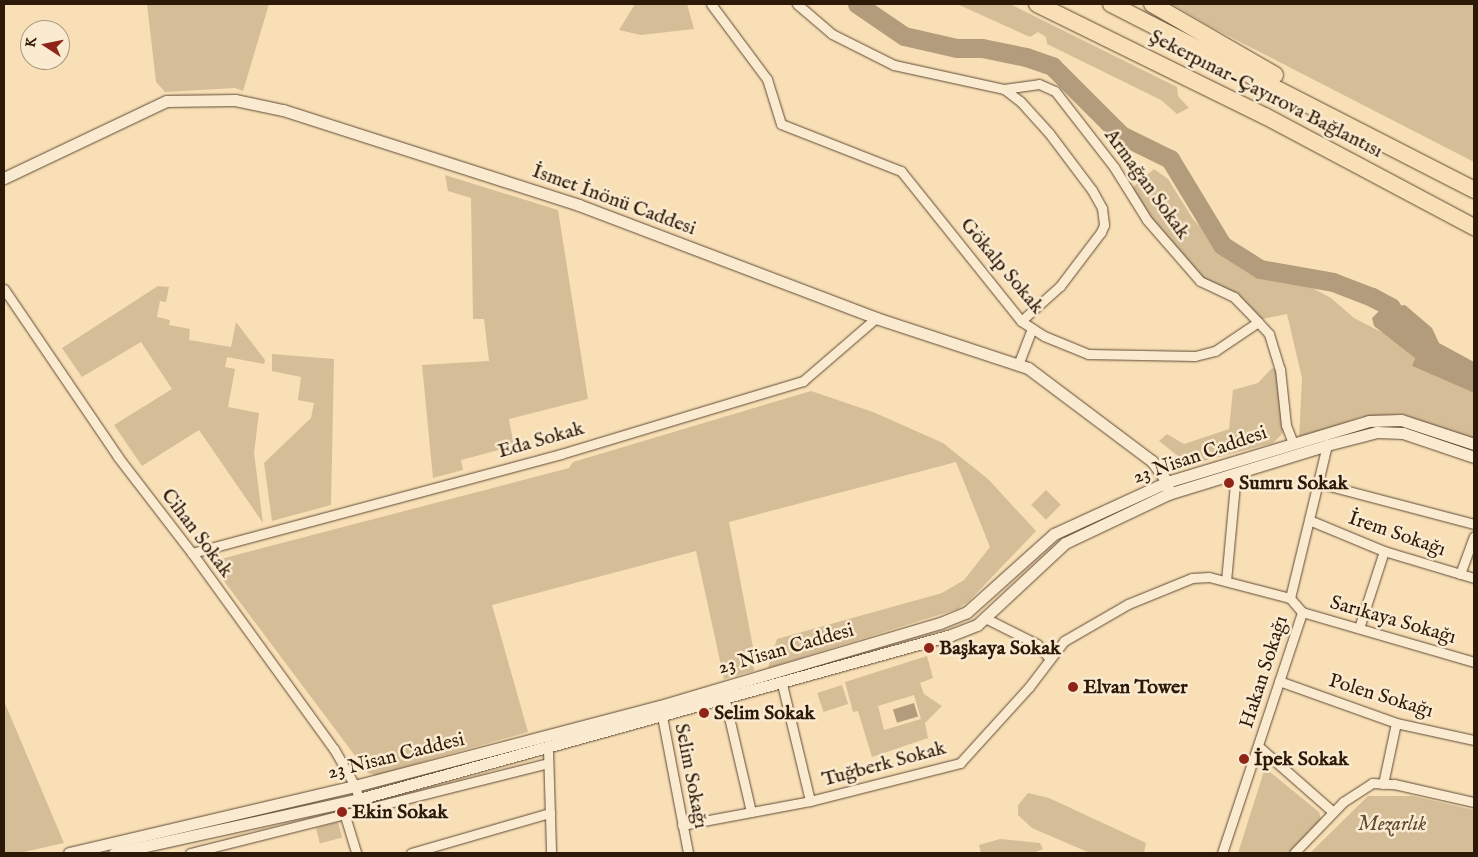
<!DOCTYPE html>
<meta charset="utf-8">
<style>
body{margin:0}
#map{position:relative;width:1478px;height:857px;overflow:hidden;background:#f8dfb6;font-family:"IM FELL English",serif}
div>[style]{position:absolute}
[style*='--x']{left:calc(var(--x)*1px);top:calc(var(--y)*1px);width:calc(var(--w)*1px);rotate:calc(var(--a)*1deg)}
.green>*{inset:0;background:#d5bd98;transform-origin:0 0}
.water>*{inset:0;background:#b39c7b;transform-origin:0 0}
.river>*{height:19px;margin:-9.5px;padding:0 9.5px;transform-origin:9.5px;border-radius:9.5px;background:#b39c7b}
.roads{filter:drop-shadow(0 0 1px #5f4a34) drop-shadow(0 0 1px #5f4a34)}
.minor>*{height:9px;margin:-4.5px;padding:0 4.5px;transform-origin:4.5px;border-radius:4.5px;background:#faead0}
.tertiary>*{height:11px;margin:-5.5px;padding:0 5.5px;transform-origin:5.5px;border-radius:5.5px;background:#faead0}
.motorway>*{height:16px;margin:-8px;padding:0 8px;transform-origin:8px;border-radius:8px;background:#f8dfb6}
.dots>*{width:14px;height:14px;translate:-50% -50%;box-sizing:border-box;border:2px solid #faead0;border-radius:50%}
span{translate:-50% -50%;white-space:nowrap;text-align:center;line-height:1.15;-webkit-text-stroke:5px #faead0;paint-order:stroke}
.street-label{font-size:20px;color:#2c1908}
.poi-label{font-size:20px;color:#2c1908;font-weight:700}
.left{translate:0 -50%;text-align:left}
.park-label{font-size:20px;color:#5f4a33;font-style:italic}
.frame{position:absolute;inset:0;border:5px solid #2c1908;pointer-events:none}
.north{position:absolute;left:20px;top:20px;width:50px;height:50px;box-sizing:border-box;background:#faead0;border:1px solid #a89680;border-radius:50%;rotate:281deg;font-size:14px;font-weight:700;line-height:20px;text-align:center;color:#2c1908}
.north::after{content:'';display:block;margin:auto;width:18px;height:22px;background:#8f2418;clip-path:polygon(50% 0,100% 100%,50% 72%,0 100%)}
</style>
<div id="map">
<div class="green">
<div style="clip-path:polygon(147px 4px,269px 4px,243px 91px,235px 88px,165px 92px,156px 82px)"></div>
<div style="clip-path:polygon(635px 4px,687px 4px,694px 29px,641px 35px,619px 30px)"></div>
<div style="clip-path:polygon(957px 4px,1010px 4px,1177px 87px,1178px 96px,1189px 108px,1177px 114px,1161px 100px,1047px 44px,1046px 37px,1038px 32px,1030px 37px)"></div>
<div style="clip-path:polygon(1172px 4px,1474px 4px,1474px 162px,1209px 26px)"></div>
<div style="clip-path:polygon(1154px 169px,1168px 179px,1193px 219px,1221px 250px,1236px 257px,1250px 271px,1295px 279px,1331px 298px,1354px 318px,1391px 337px,1415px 358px,1412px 366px,1474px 393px,1474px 439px,1401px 414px,1361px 417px,1299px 439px,1302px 378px,1287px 314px,1258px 320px,1239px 295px,1205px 280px,1151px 221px,1132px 188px)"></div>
<div style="clip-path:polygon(445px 175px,558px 210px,588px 399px,509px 419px,514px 446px,461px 460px,463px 470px,433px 478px,422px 365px,489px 361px,484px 319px,473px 319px,471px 198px,448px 191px)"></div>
<div style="clip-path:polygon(158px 286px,169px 287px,166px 302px,160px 301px,157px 317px,170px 320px,169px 325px,190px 329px,189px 340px,231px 347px,236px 322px,265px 360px,264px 364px,227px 357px,225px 367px,235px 369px,228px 407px,259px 413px,254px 453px,263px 523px,199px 430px,142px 466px,114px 425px,172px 389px,141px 342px,82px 377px,62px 348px)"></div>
<div style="clip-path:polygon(272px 354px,334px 359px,331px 505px,272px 521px,264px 463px,311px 418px,314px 403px,298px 400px,301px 377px,272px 371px)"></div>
<div style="clip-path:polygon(1272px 368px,1277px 370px,1283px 433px,1273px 443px,1196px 463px,1178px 456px,1159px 441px,1167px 434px,1184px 444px,1229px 429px,1233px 390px,1258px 383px)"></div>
<div style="clip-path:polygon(811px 391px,873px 412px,943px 443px,988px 479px,1036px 531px,969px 601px,958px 609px,768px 668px,777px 639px,942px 593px,964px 580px,990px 547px,956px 462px,729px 522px,753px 647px,754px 671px,724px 679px,696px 551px,492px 605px,528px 732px,376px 775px,368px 773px,212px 565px,217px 560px,569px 468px,573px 462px)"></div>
<div style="left:1046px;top:490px;width:21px;height:21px;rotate:45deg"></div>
<div style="clip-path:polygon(evenodd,927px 656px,933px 678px,920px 683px,924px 694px,942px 706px,925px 723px,928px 738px,872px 757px,858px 711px,853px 712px,845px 682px,927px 656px,914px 695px,921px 719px,884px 730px,878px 706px,914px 695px)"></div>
<div style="left:842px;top:685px;width:20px;height:26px;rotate:72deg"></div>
<div style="clip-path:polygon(4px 701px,64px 843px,19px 853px,4px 853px)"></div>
<div style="clip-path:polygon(1265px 768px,1319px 812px,1321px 819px,1294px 853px,1238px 853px)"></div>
<div style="clip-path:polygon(1028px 793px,1049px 798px,1146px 843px,1144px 853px,1090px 853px,1032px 828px,1018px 815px,1018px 805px)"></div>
<div style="clip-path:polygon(1368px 796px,1413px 796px,1474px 810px,1474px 853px,1310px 853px)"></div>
<div style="left:338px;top:822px;width:16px;height:23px;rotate:75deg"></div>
<div style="clip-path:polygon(1000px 839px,1040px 843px,1043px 849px,1033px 853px,981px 853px,979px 845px)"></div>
</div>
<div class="water">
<div style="clip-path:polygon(1405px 305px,1432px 328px,1439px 343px,1474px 362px,1474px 393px,1412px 366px,1415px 358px,1374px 326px,1372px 318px,1382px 308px)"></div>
<div style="left:914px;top:703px;width:14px;height:22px;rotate:73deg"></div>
</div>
<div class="river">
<div style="--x:857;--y:4;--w:57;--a:34.2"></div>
<div style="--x:904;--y:36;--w:54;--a:12.8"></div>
<div style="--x:957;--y:48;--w:25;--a:0"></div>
<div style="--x:982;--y:48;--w:45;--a:11.6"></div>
<div style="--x:1026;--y:57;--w:28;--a:19"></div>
<div style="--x:1052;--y:66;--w:98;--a:45"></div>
<div style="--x:1121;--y:135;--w:55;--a:26.1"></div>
<div style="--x:1170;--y:159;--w:100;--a:58.8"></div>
<div style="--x:1222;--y:245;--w:45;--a:32.3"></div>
<div style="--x:1260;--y:269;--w:74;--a:10.1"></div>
<div style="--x:1333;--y:282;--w:42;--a:21"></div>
<div style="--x:1372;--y:297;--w:21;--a:28"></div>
<div style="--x:1391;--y:307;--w:23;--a:65"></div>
</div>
<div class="roads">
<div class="minor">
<div style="--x:711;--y:4;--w:94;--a:53.3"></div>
<div style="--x:767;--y:79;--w:47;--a:72.7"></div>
<div style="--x:781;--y:124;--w:129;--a:21.4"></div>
<div style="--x:901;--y:171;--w:192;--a:51.3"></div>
<div style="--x:1021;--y:321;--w:27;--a:33"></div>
<div style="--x:1044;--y:336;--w:48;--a:22.2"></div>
<div style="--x:1088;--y:354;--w:107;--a:1.1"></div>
<div style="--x:1195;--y:356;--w:21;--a:-14"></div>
<div style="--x:1215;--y:351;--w:52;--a:-34"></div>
<div style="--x:1258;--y:322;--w:16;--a:47"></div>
<div style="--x:1269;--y:334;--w:37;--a:73"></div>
<div style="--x:1280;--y:369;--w:56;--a:83.9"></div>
<div style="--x:1286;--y:425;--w:19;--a:69"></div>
<div style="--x:797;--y:4;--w:46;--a:40.6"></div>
<div style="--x:832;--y:34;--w:69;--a:26.6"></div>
<div style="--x:894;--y:65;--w:113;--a:12.3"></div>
<div style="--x:1004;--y:89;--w:20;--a:37"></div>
<div style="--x:1020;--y:101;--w:43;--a:47.8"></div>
<div style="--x:1049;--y:133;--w:71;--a:53"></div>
<div style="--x:1092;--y:190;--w:21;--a:61"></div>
<div style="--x:1102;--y:208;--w:17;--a:83"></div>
<div style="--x:1104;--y:225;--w:8;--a:113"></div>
<div style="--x:1101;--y:232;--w:68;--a:127.2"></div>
<div style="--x:1060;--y:286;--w:52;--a:138.1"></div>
<div style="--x:1004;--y:89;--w:35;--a:-8"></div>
<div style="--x:1039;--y:84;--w:17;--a:24"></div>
<div style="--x:1055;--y:91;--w:96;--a:52.2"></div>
<div style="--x:1114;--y:167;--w:62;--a:58.1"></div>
<div style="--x:1147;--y:220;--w:81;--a:49"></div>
<div style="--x:1200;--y:281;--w:38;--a:25"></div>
<div style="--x:1234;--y:297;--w:35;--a:46"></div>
<div style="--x:4;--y:289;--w:203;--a:55.8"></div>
<div style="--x:118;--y:457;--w:121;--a:52.4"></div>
<div style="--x:192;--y:553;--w:242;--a:54.1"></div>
<div style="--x:334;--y:749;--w:43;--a:60.4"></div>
<div style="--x:355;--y:786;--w:14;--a:73"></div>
<div style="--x:1018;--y:365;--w:39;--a:-69"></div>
<div style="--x:1318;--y:483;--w:161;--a:14.7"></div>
<div style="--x:1309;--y:520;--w:81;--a:22.5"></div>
<div style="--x:1384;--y:551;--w:94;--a:16.7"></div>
<div style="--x:192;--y:553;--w:382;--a:-15"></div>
<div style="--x:561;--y:454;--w:253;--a:-16.8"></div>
<div style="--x:803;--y:381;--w:96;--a:-40.8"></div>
<div style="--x:1460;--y:574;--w:40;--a:-69.8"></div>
<div style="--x:1226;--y:581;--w:108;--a:-84.7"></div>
<div style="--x:1302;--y:612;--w:179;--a:16.2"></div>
<div style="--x:985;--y:618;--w:58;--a:26.6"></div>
<div style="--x:1037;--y:644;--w:18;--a:49"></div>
<div style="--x:1359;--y:628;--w:81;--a:-72"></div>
<div style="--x:1279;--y:681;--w:124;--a:19.7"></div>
<div style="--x:1396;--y:723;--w:80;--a:12.3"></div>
<div style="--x:782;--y:684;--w:120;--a:76.5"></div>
<div style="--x:725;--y:700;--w:115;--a:76.9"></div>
<div style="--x:661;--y:711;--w:145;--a:79.2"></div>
<div style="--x:1258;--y:746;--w:100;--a:41.3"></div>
<div style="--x:548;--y:749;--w:104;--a:88.3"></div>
<div style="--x:1383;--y:784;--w:62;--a:-78"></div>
<div style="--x:345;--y:816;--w:39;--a:73"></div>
<div style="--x:682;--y:825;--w:130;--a:-10.6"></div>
<div style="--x:810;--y:801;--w:155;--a:-14.2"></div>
<div style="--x:960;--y:763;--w:103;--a:-47.8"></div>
<div style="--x:1029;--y:687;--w:58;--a:-52.7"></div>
<div style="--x:1064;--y:641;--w:74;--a:-30"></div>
<div style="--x:1128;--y:604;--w:69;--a:-22.1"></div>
<div style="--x:1192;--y:578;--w:17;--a:-3"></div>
<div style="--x:1209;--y:577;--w:84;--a:14.5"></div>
<div style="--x:190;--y:853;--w:369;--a:-14.1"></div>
<div style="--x:411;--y:853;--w:145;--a:-16.1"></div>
<div style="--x:1222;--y:853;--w:254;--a:-71.6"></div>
<div style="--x:1302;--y:612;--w:18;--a:-131"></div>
<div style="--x:1290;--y:598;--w:157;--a:-76.4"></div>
<div style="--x:1294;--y:853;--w:71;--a:-46.1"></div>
<div style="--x:1343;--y:802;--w:35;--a:-33"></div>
<div style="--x:1372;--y:783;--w:22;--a:3"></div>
<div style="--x:1394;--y:784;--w:82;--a:12.7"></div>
</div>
<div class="tertiary">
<div style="--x:4;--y:178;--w:179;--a:-25.4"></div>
<div style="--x:166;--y:101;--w:69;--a:-0.8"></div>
<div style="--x:235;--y:100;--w:49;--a:11.8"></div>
<div style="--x:283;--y:110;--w:311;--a:17.8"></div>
<div style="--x:579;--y:205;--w:318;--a:20.8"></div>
<div style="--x:876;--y:318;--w:160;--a:18.2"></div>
<div style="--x:1028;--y:368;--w:155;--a:36.9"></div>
<div style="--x:1152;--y:461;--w:26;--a:54"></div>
<div style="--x:1167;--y:482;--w:7;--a:82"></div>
<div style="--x:69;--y:853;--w:294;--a:-13.2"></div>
<div style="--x:355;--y:786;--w:315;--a:-14.7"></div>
<div style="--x:660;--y:706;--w:292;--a:-16.5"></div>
<div style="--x:940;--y:623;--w:29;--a:-22"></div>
<div style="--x:967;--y:612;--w:117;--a:-41.9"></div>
<div style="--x:1054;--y:534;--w:124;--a:-24.7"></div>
<div style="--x:1167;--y:482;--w:211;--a:-16.8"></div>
<div style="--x:1369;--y:421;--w:32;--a:-2"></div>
<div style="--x:1401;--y:420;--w:77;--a:18.2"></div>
<div style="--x:114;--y:853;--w:251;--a:-12.4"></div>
<div style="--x:359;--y:799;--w:614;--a:-15.48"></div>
<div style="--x:951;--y:635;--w:28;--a:-21"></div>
<div style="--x:977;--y:625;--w:120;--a:-43"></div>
<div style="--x:1065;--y:543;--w:114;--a:-25.4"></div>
<div style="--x:1168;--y:494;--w:166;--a:-17.1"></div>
<div style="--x:1327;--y:445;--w:52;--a:-14.6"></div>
<div style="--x:1377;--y:432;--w:26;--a:2"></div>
<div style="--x:1403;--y:433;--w:75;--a:18.7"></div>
</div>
<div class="motorway">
<div style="--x:1037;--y:4;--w:254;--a:26.2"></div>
<div style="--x:1265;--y:116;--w:237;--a:28"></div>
<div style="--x:1111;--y:4;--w:408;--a:27.1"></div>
<div style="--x:1152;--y:4;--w:142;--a:30"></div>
</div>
</div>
<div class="dots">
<div style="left:1229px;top:483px;background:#8f2418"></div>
<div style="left:929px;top:648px;background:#8f2418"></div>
<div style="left:1073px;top:687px;background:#8f2418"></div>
<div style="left:704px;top:713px;background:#8f2418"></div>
<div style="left:1244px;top:759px;background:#8f2418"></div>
<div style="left:342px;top:812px;background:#8f2418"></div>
</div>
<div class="street-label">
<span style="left:1266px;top:94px;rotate:27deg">Şekerpınar-Çayırova Bağlantısı</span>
<span style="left:1147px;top:184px;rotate:54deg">Armağan Sokak</span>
<span style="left:614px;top:200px;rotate:20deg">İsmet İnönü Caddesi</span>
<span style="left:1002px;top:266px;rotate:50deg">Gökalp Sokak</span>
<span style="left:541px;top:440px;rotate:-16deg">Eda Sokak</span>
<span style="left:1200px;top:455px;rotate:-19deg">23 Nisan Caddesi</span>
<span style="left:197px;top:533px;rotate:53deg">Cihan Sokak</span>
<span style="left:1397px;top:534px;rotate:19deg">İrem Sokağı</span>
<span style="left:1393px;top:620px;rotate:16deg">Sarıkaya Sokağı</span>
<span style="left:786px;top:649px;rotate:-16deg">23 Nisan Caddesi</span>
<span style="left:1264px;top:672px;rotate:-72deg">Hakan Sokağı</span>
<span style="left:1381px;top:696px;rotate:17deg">Polen Sokağı</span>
<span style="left:396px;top:756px;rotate:-14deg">23 Nisan Caddesi</span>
<span style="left:884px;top:764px;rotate:-15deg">Tuğberk Sokak</span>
<span style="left:691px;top:776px;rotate:79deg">Selim Sokağı</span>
</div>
<div class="poi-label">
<span class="left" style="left:1239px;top:483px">Sumru Sokak</span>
<span class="left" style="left:939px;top:648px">Başkaya Sokak</span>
<span class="left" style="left:1083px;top:687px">Elvan Tower</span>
<span class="left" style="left:714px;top:713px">Selim Sokak</span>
<span class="left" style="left:1254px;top:759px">İpek Sokak</span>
<span class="left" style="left:352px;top:812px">Ekin Sokak</span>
</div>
<div class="park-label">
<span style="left:1392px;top:824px">Mezarlık</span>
</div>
<div class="frame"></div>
<div class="north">K</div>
</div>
